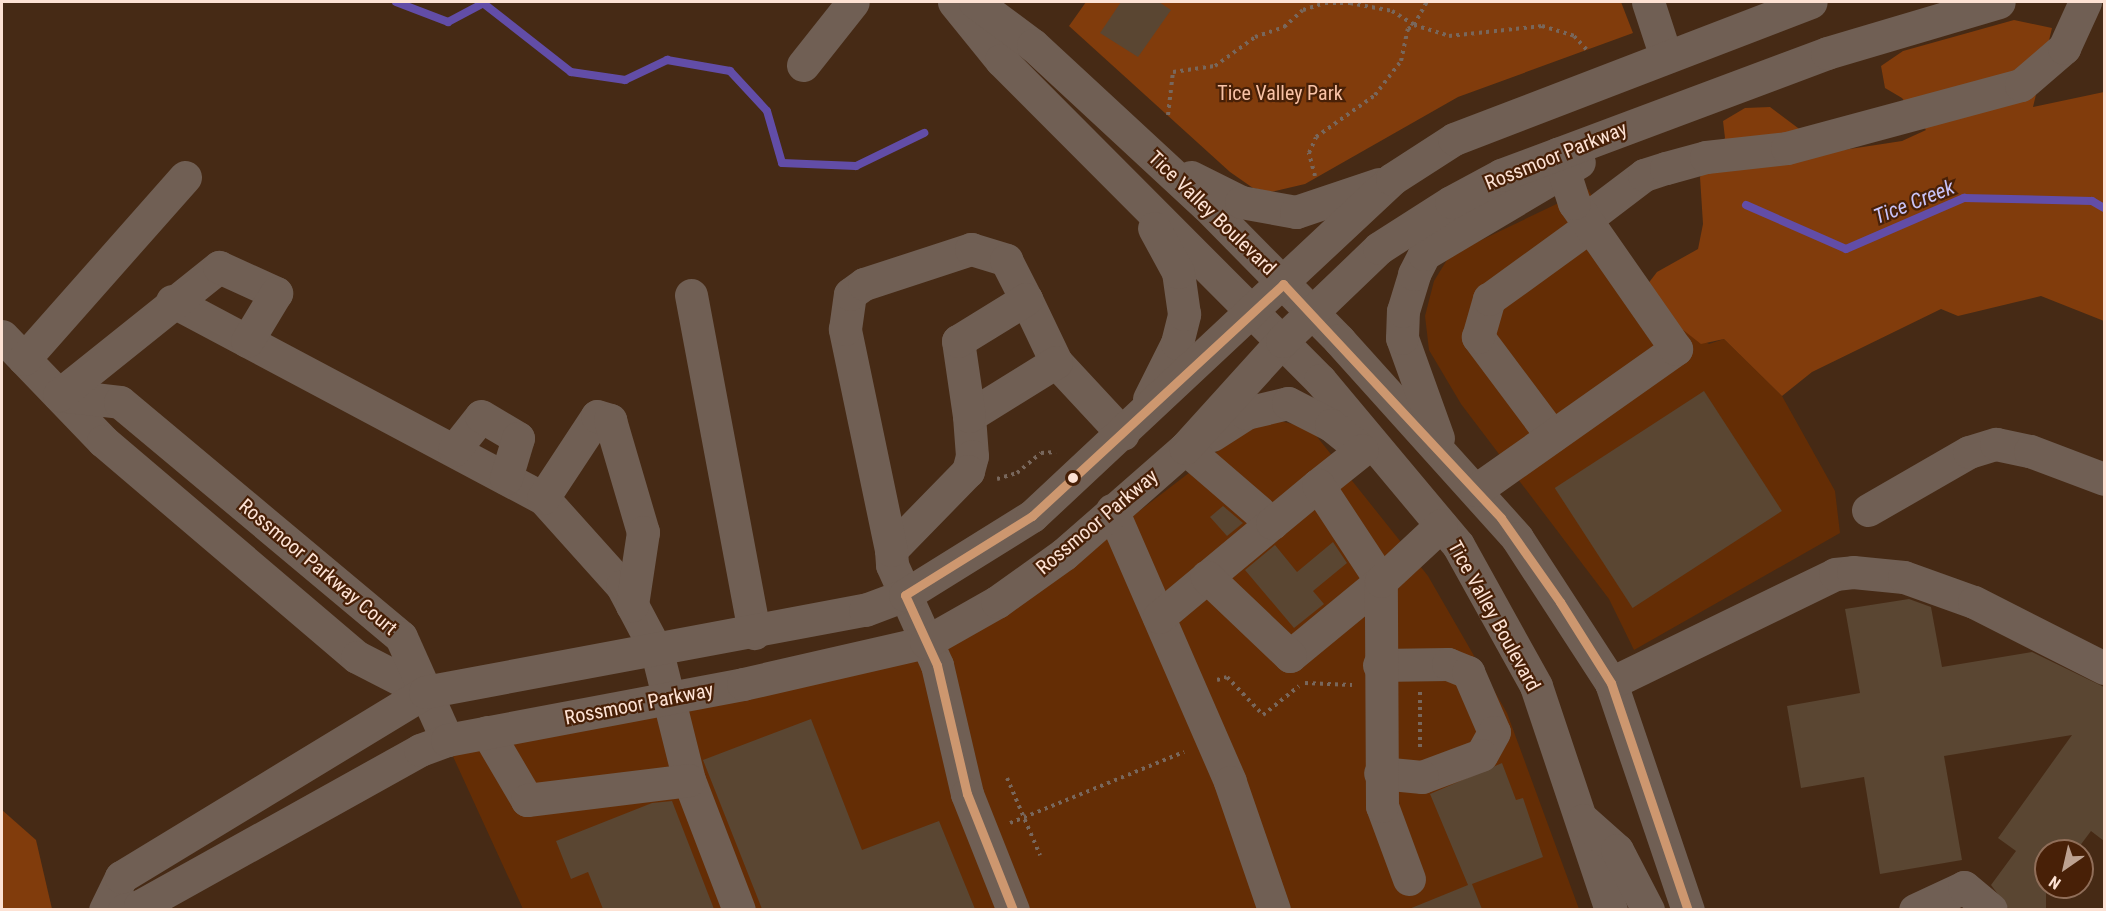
<!DOCTYPE html>
<style>
body{margin:0}
#map{position:relative;width:2106px;height:911px;overflow:hidden;background:#462a15;font-family:"Roboto Condensed",sans-serif}
div>[style]{position:absolute}
[style*='--x']{left:calc(var(--x)*1px);top:calc(var(--y)*1px);width:calc(var(--w)*1px);rotate:calc(var(--a)*1deg)}
.built>*{inset:0;background:#642d05}
.green>*{inset:0;background:#813c0c}
.stream>*{height:8px;margin:-4px;padding:0 4px;transform-origin:4px;border-radius:4px;background:#624da7}
.building>*{inset:0;background:#5a4632;transform-origin:0 0}
.path>*{height:4px;margin-top:-2px;transform-origin:0;background:repeating-linear-gradient(90deg,#78675c 0 3px,transparent 0 7.5px)}
.minor>*{height:33px;margin:-16.5px;padding:0 16.5px;transform-origin:16.5px;border-radius:16.5px;background:#705f54}
.bus-1>*{height:9px;margin:-4.5px;padding:0 4.5px;transform-origin:4.5px;border-radius:4.5px;background:#cd976f}
.dots>*{width:16px;height:16px;translate:-50% -50%;box-sizing:border-box;border:3px solid #482007;border-radius:50%}
span{translate:-50% -50%;white-space:nowrap;text-align:center;line-height:1.15;-webkit-text-stroke:4.5px #482007;paint-order:stroke}
.park-label{font-size:20px;color:#f8c2a6}
.street-label{font-size:20px;color:#fde2d4}
.water-label{font-size:21px;color:#c8c3f8;font-style:italic}
.frame{position:absolute;inset:0;border:3px solid #fde2d4;pointer-events:none}
.north{position:absolute;left:2034px;top:839px;width:60px;height:60px;box-sizing:border-box;background:#482007;border:2px solid #906e59;border-radius:50%;rotate:214deg;font-size:16px;font-weight:700;line-height:24px;text-align:center;color:#fde2d4}
.north::after{content:'';display:block;margin:auto;width:21px;height:27px;background:#bda291;clip-path:polygon(50% 0,100% 100%,50% 72%,0 100%)}
</style>
<div id="map">
<div class="built">
<div style="clip-path:polygon(1588px 189px,1622px 252px,1678px 326px,1709px 344px,1724px 339px,1782px 396px,1835px 491px,1840px 533px,1634px 650px,1609px 599px,1461px 404px,1429px 350px,1425px 316px,1434px 281px,1450px 255px)"></div>
<div style="clip-path:polygon(1262px 417px,1310px 428px,1428px 576px,1507px 713px,1579px 909px,523px 909px,439px 726px,923px 652px,1121px 525px)"></div>
</div>
<div class="green">
<div style="clip-path:polygon(1086px 2px,1621px 2px,1633px 33px,1458px 97px,1305px 184px,1271px 192px,1253px 188px,1230px 172px,1069px 26px)"></div>
<div style="clip-path:polygon(2014px 20px,2052px 28px,2033px 107px,2104px 92px,2104px 321px,2041px 296px,1958px 316px,1941px 309px,1812px 372px,1782px 396px,1724px 339px,1701px 344px,1678px 326px,1647px 285px,1657px 272px,1698px 249px,1703px 224px,1700px 177px,1725px 138px,1723px 121px,1745px 108px,1770px 107px,1830px 152px,1902px 141px,1926px 130px,1902px 98px,1885px 88px,1881px 66px,1903px 51px)"></div>
<div style="clip-path:polygon(2px 810px,36px 840px,52px 909px,2px 909px)"></div>
</div>
<div class="stream">
<div style="--x:396;--y:2;--w:56;--a:21"></div>
<div style="--x:448;--y:22;--w:40;--a:-28"></div>
<div style="--x:483;--y:3;--w:112;--a:38.1"></div>
<div style="--x:571;--y:72;--w:55;--a:8.4"></div>
<div style="--x:625;--y:80;--w:47;--a:-25.5"></div>
<div style="--x:667;--y:60;--w:64;--a:9.9"></div>
<div style="--x:730;--y:71;--w:54;--a:47.2"></div>
<div style="--x:767;--y:111;--w:54;--a:73.9"></div>
<div style="--x:782;--y:163;--w:74;--a:2.3"></div>
<div style="--x:856;--y:166;--w:76;--a:-25.9"></div>
<div style="--x:1746;--y:205;--w:109;--a:23.7"></div>
<div style="--x:1846;--y:249;--w:129;--a:-23.4"></div>
<div style="--x:1964;--y:198;--w:128;--a:1.3"></div>
<div style="--x:2092;--y:201;--w:14;--a:30"></div>
</div>
<div class="building">
<div style="clip-path:polygon(1121px 2px,1159px 2px,1171px 10px,1138px 57px,1100px 33px)"></div>
<div style="left:1704px;top:391px;width:143px;height:178px;rotate:57deg"></div>
<div style="clip-path:polygon(1223px 506px,1243px 523px,1227px 536px,1210px 517px)"></div>
<div style="clip-path:polygon(1333px 542px,1347px 563px,1313px 591px,1324px 604px,1294px 628px,1245px 570px,1275px 545px,1297px 572px)"></div>
<div style="clip-path:polygon(1909px 599px,1931px 607px,1942px 667px,2032px 652px,2104px 687px,2104px 841px,2091px 831px,2076px 851px,2046px 851px,2046px 909px,2009px 909px,1991px 885px,2016px 851px,1998px 838px,2072px 735px,1944px 756px,1962px 860px,1880px 874px,1864px 777px,1801px 788px,1787px 706px,1860px 693px,1845px 609px)"></div>
<div style="clip-path:polygon(811px 719px,862px 850px,939px 821px,975px 909px,762px 909px,703px 760px)"></div>
<div style="clip-path:polygon(1502px 763px,1516px 800px,1523px 798px,1543px 857px,1472px 884px,1482px 909px,1409px 909px,1468px 885px,1430px 794px)"></div>
<div style="clip-path:polygon(672px 801px,714px 909px,603px 909px,588px 872px,571px 879px,556px 841px,652px 803px)"></div>
</div>
<div class="path">
<div style="--x:1168;--y:115;--w:43;--a:-83.4"></div>
<div style="--x:1173;--y:72;--w:42;--a:-8.1"></div>
<div style="--x:1215;--y:66;--w:49;--a:-35.9"></div>
<div style="--x:1255;--y:37;--w:31;--a:-19"></div>
<div style="--x:1284;--y:27;--w:25;--a:-42"></div>
<div style="--x:1303;--y:10;--w:23;--a:-18"></div>
<div style="--x:1325;--y:3;--w:25;--a:0"></div>
<div style="--x:1350;--y:3;--w:43;--a:10.8"></div>
<div style="--x:1392;--y:11;--w:26;--a:32"></div>
<div style="--x:1414;--y:25;--w:26;--a:-61"></div>
<div style="--x:1315;--y:176;--w:24;--a:-105"></div>
<div style="--x:1309;--y:153;--w:17;--a:-66"></div>
<div style="--x:1316;--y:137;--w:72;--a:-35.4"></div>
<div style="--x:1375;--y:95;--w:43;--a:-52.6"></div>
<div style="--x:1401;--y:61;--w:33;--a:-78"></div>
<div style="--x:1408;--y:29;--w:7;--a:-34"></div>
<div style="--x:1414;--y:25;--w:37;--a:17"></div>
<div style="--x:1449;--y:36;--w:94;--a:-6.1"></div>
<div style="--x:1542;--y:26;--w:34;--a:17"></div>
<div style="--x:1574;--y:36;--w:19;--a:47"></div>
<div style="--x:997;--y:479;--w:21;--a:-17"></div>
<div style="--x:1017;--y:473;--w:31;--a:-40"></div>
<div style="--x:1041;--y:453;--w:15;--a:-4"></div>
<div style="--x:1217;--y:680;--w:10;--a:-17"></div>
<div style="--x:1227;--y:677;--w:52;--a:46.5"></div>
<div style="--x:1263;--y:715;--w:46;--a:-38.9"></div>
<div style="--x:1305;--y:683;--w:47;--a:2.4"></div>
<div style="--x:1420;--y:692;--w:56;--a:90"></div>
<div style="--x:1007;--y:778;--w:84;--a:66.8"></div>
<div style="--x:1010;--y:823;--w:188;--a:-22.2"></div>
</div>
<div class="minor">
<div style="--x:954;--y:2;--w:75;--a:51"></div>
<div style="--x:1001;--y:60;--w:452;--a:45.1"></div>
<div style="--x:1320;--y:380;--w:215;--a:50.1"></div>
<div style="--x:1458;--y:545;--w:161;--a:61"></div>
<div style="--x:1536;--y:686;--w:236;--a:71.5"></div>
<div style="--x:975;--y:2;--w:72;--a:36.6"></div>
<div style="--x:1033;--y:45;--w:236;--a:42.8"></div>
<div style="--x:1206;--y:205;--w:190;--a:45.4"></div>
<div style="--x:1339;--y:340;--w:266;--a:48"></div>
<div style="--x:1517;--y:538;--w:173;--a:57"></div>
<div style="--x:1611;--y:683;--w:240;--a:71.3"></div>
<div style="--x:1648;--y:2;--w:58;--a:71.9"></div>
<div style="--x:803;--y:65;--w:80;--a:-51.6"></div>
<div style="--x:1191;--y:177;--w:56;--a:26.6"></div>
<div style="--x:1241;--y:202;--w:56;--a:10.3"></div>
<div style="--x:1296;--y:212;--w:88;--a:-18.6"></div>
<div style="--x:1586;--y:219;--w:73;--a:-37.2"></div>
<div style="--x:1644;--y:175;--w:23;--a:-18"></div>
<div style="--x:1666;--y:168;--w:41;--a:-15.4"></div>
<div style="--x:1706;--y:157;--w:81;--a:-6.3"></div>
<div style="--x:1787;--y:148;--w:242;--a:-15.1"></div>
<div style="--x:2021;--y:85;--w:57;--a:-40.7"></div>
<div style="--x:2064;--y:48;--w:51;--a:-65.5"></div>
<div style="--x:691;--y:295;--w:344;--a:79.4"></div>
<div style="--x:172;--y:301;--w:420;--a:28"></div>
<div style="--x:543;--y:498;--w:118;--a:48.1"></div>
<div style="--x:622;--y:586;--w:75;--a:62.1"></div>
<div style="--x:657;--y:652;--w:132;--a:76"></div>
<div style="--x:689;--y:780;--w:139;--a:69"></div>
<div style="--x:2;--y:336;--w:146;--a:46.1"></div>
<div style="--x:103;--y:441;--w:333;--a:40.4"></div>
<div style="--x:357;--y:657;--w:76;--a:27.2"></div>
<div style="--x:24;--y:359;--w:243;--a:-48.5"></div>
<div style="--x:1056;--y:362;--w:98;--a:47.1"></div>
<div style="--x:59;--y:395;--w:61;--a:6.5"></div>
<div style="--x:120;--y:402;--w:366;--a:39.9"></div>
<div style="--x:401;--y:637;--w:113;--a:65.9"></div>
<div style="--x:59;--y:395;--w:205;--a:-38.7"></div>
<div style="--x:219;--y:267;--w:63;--a:24.5"></div>
<div style="--x:276;--y:293;--w:56;--a:121.1"></div>
<div style="--x:1149;--y:399;--w:63;--a:-63.4"></div>
<div style="--x:1177;--y:343;--w:30;--a:-76"></div>
<div style="--x:1184;--y:314;--w:42;--a:-98.1"></div>
<div style="--x:1178;--y:272;--w:50;--a:-118.6"></div>
<div style="--x:969;--y:416;--w:40;--a:85.7"></div>
<div style="--x:972;--y:456;--w:16;--a:105"></div>
<div style="--x:968;--y:471;--w:110;--a:134.3"></div>
<div style="--x:891;--y:550;--w:15;--a:86"></div>
<div style="--x:892;--y:565;--w:110;--a:65.8"></div>
<div style="--x:937;--y:665;--w:132;--a:76.9"></div>
<div style="--x:967;--y:794;--w:125;--a:68.4"></div>
<div style="--x:1212;--y:435;--w:40;--a:-32.9"></div>
<div style="--x:1246;--y:413;--w:43;--a:-13.4"></div>
<div style="--x:1288;--y:403;--w:48;--a:27.1"></div>
<div style="--x:1331;--y:425;--w:35;--a:39"></div>
<div style="--x:1552;--y:436;--w:124;--a:-126.8"></div>
<div style="--x:1478;--y:337;--w:40;--a:-74"></div>
<div style="--x:1489;--y:299;--w:125;--a:-35.9"></div>
<div style="--x:1438;--y:438;--w:106;--a:-109.8"></div>
<div style="--x:1402;--y:338;--w:27;--a:-88"></div>
<div style="--x:1403;--y:311;--w:39;--a:-73"></div>
<div style="--x:1414;--y:274;--w:22;--a:-63"></div>
<div style="--x:1424;--y:254;--w:180;--a:-30.7"></div>
<div style="--x:1185;--y:448;--w:115;--a:40.8"></div>
<div style="--x:454;--y:450;--w:43;--a:-51.5"></div>
<div style="--x:481;--y:416;--w:43;--a:30.7"></div>
<div style="--x:518;--y:438;--w:42;--a:106.7"></div>
<div style="--x:1318;--y:485;--w:56;--a:-38.5"></div>
<div style="--x:1476;--y:490;--w:245;--a:-35.2"></div>
<div style="--x:1676;--y:349;--w:178;--a:-124.9"></div>
<div style="--x:1574;--y:203;--w:52;--a:-107.7"></div>
<div style="--x:543;--y:498;--w:98;--a:-56.6"></div>
<div style="--x:597;--y:416;--w:14;--a:17"></div>
<div style="--x:610;--y:420;--w:117;--a:73.6"></div>
<div style="--x:643;--y:532;--w:74;--a:98.6"></div>
<div style="--x:1112;--y:510;--w:296;--a:66.5"></div>
<div style="--x:1230;--y:782;--w:135;--a:71"></div>
<div style="--x:1868;--y:510;--w:116;--a:-29.9"></div>
<div style="--x:1969;--y:452;--w:28;--a:-17"></div>
<div style="--x:1996;--y:444;--w:35;--a:12"></div>
<div style="--x:2030;--y:451;--w:79;--a:20.7"></div>
<div style="--x:891;--y:550;--w:226;--a:-101.8"></div>
<div style="--x:845;--y:329;--w:35;--a:-82"></div>
<div style="--x:850;--y:294;--w:17;--a:-36"></div>
<div style="--x:864;--y:284;--w:113;--a:-18.1"></div>
<div style="--x:971;--y:249;--w:37;--a:17"></div>
<div style="--x:1006;--y:260;--w:44;--a:62.9"></div>
<div style="--x:1026;--y:299;--w:70;--a:64.5"></div>
<div style="--x:1056;--y:362;--w:102;--a:148.2"></div>
<div style="--x:969;--y:416;--w:76;--a:-98.3"></div>
<div style="--x:958;--y:341;--w:80;--a:-31.7"></div>
<div style="--x:1159;--y:617;--w:147;--a:-39.8"></div>
<div style="--x:1272;--y:523;--w:60;--a:-39.6"></div>
<div style="--x:1318;--y:485;--w:115;--a:56.7"></div>
<div style="--x:1381;--y:581;--w:118;--a:140.5"></div>
<div style="--x:1290;--y:656;--w:115;--a:-136.4"></div>
<div style="--x:1379;--y:665;--w:69;--a:-0.8"></div>
<div style="--x:1448;--y:664;--w:22;--a:22"></div>
<div style="--x:1468;--y:672;--w:65;--a:66.6"></div>
<div style="--x:1494;--y:732;--w:26;--a:119"></div>
<div style="--x:1481;--y:755;--w:63;--a:159.6"></div>
<div style="--x:1422;--y:777;--w:42;--a:-174.6"></div>
<div style="--x:1611;--y:683;--w:249;--a:-25.9"></div>
<div style="--x:1835;--y:574;--w:18;--a:-6"></div>
<div style="--x:1853;--y:572;--w:51;--a:5.6"></div>
<div style="--x:1904;--y:577;--w:74;--a:19.7"></div>
<div style="--x:1974;--y:602;--w:146;--a:26.9"></div>
<div style="--x:487;--y:732;--w:79;--a:59.5"></div>
<div style="--x:527;--y:800;--w:163;--a:-7"></div>
<div style="--x:1583;--y:820;--w:45;--a:41.4"></div>
<div style="--x:1617;--y:850;--w:68;--a:62.7"></div>
<div style="--x:1409;--y:879;--w:78;--a:-110.3"></div>
<div style="--x:1382;--y:806;--w:225;--a:-90.3"></div>
<div style="--x:1381;--y:581;--w:82;--a:-43"></div>
<div style="--x:105;--y:910;--w:37;--a:-64"></div>
<div style="--x:121;--y:877;--w:356;--a:-31.3"></div>
<div style="--x:425;--y:692;--w:448;--a:-10.6"></div>
<div style="--x:865;--y:610;--w:43;--a:-20.6"></div>
<div style="--x:905;--y:595;--w:150;--a:-31.9"></div>
<div style="--x:1032;--y:516;--w:493;--a:-43.1"></div>
<div style="--x:1392;--y:179;--w:74;--a:-32.8"></div>
<div style="--x:1454;--y:139;--w:382;--a:-21"></div>
<div style="--x:124;--y:910;--w:16;--a:-14"></div>
<div style="--x:140;--y:906;--w:321;--a:-29.1"></div>
<div style="--x:420;--y:750;--w:29;--a:-20"></div>
<div style="--x:447;--y:740;--w:301;--a:-10.7"></div>
<div style="--x:743;--y:684;--w:188;--a:-12.9"></div>
<div style="--x:926;--y:642;--w:81;--a:-29.4"></div>
<div style="--x:997;--y:602;--w:82;--a:-35.6"></div>
<div style="--x:1064;--y:554;--w:161;--a:-41.2"></div>
<div style="--x:1185;--y:448;--w:144;--a:-47.8"></div>
<div style="--x:1282;--y:341;--w:134;--a:-43.8"></div>
<div style="--x:1379;--y:248;--w:85;--a:-32.6"></div>
<div style="--x:1451;--y:202;--w:57;--a:-28.4"></div>
<div style="--x:1501;--y:175;--w:348;--a:-20.5"></div>
<div style="--x:1827;--y:53;--w:179;--a:-16.5"></div>
<div style="--x:1915;--y:910;--w:54;--a:-25.1"></div>
<div style="--x:1964;--y:887;--w:35;--a:40"></div>
</div>
<div class="bus-1">
<div style="--x:1013;--y:910;--w:125;--a:-111.6"></div>
<div style="--x:967;--y:794;--w:132;--a:-103.1"></div>
<div style="--x:937;--y:665;--w:77;--a:-114.6"></div>
<div style="--x:905;--y:595;--w:150;--a:-31.9"></div>
<div style="--x:1032;--y:516;--w:342;--a:-42.7"></div>
<div style="--x:1283;--y:284;--w:320;--a:47"></div>
<div style="--x:1501;--y:518;--w:103;--a:54.9"></div>
<div style="--x:1560;--y:602;--w:96;--a:57.8"></div>
<div style="--x:1611;--y:683;--w:240;--a:71.3"></div>
</div>
<div class="dots">
<div style="left:1073px;top:478px;background:#fde2d4"></div>
</div>
<div class="park-label">
<span style="left:1280px;top:93px">Tice Valley Park</span>
</div>
<div class="street-label">
<span style="left:1556px;top:156px;rotate:-22deg">Rossmoor Parkway</span>
<span style="left:1212px;top:213px;rotate:44deg">Tice Valley Boulevard</span>
<span style="left:1097px;top:522px;rotate:-40deg">Rossmoor Parkway</span>
<span style="left:318px;top:567px;rotate:40deg">Rossmoor Parkway Court</span>
<span style="left:1494px;top:616px;rotate:61deg">Tice Valley Boulevard</span>
<span style="left:639px;top:704px;rotate:-11deg">Rossmoor Parkway</span>
</div>
<div class="water-label">
<span style="left:1914px;top:202px;rotate:-22deg">Tice Creek</span>
</div>
<div class="frame"></div>
<div class="north">N</div>
</div>
